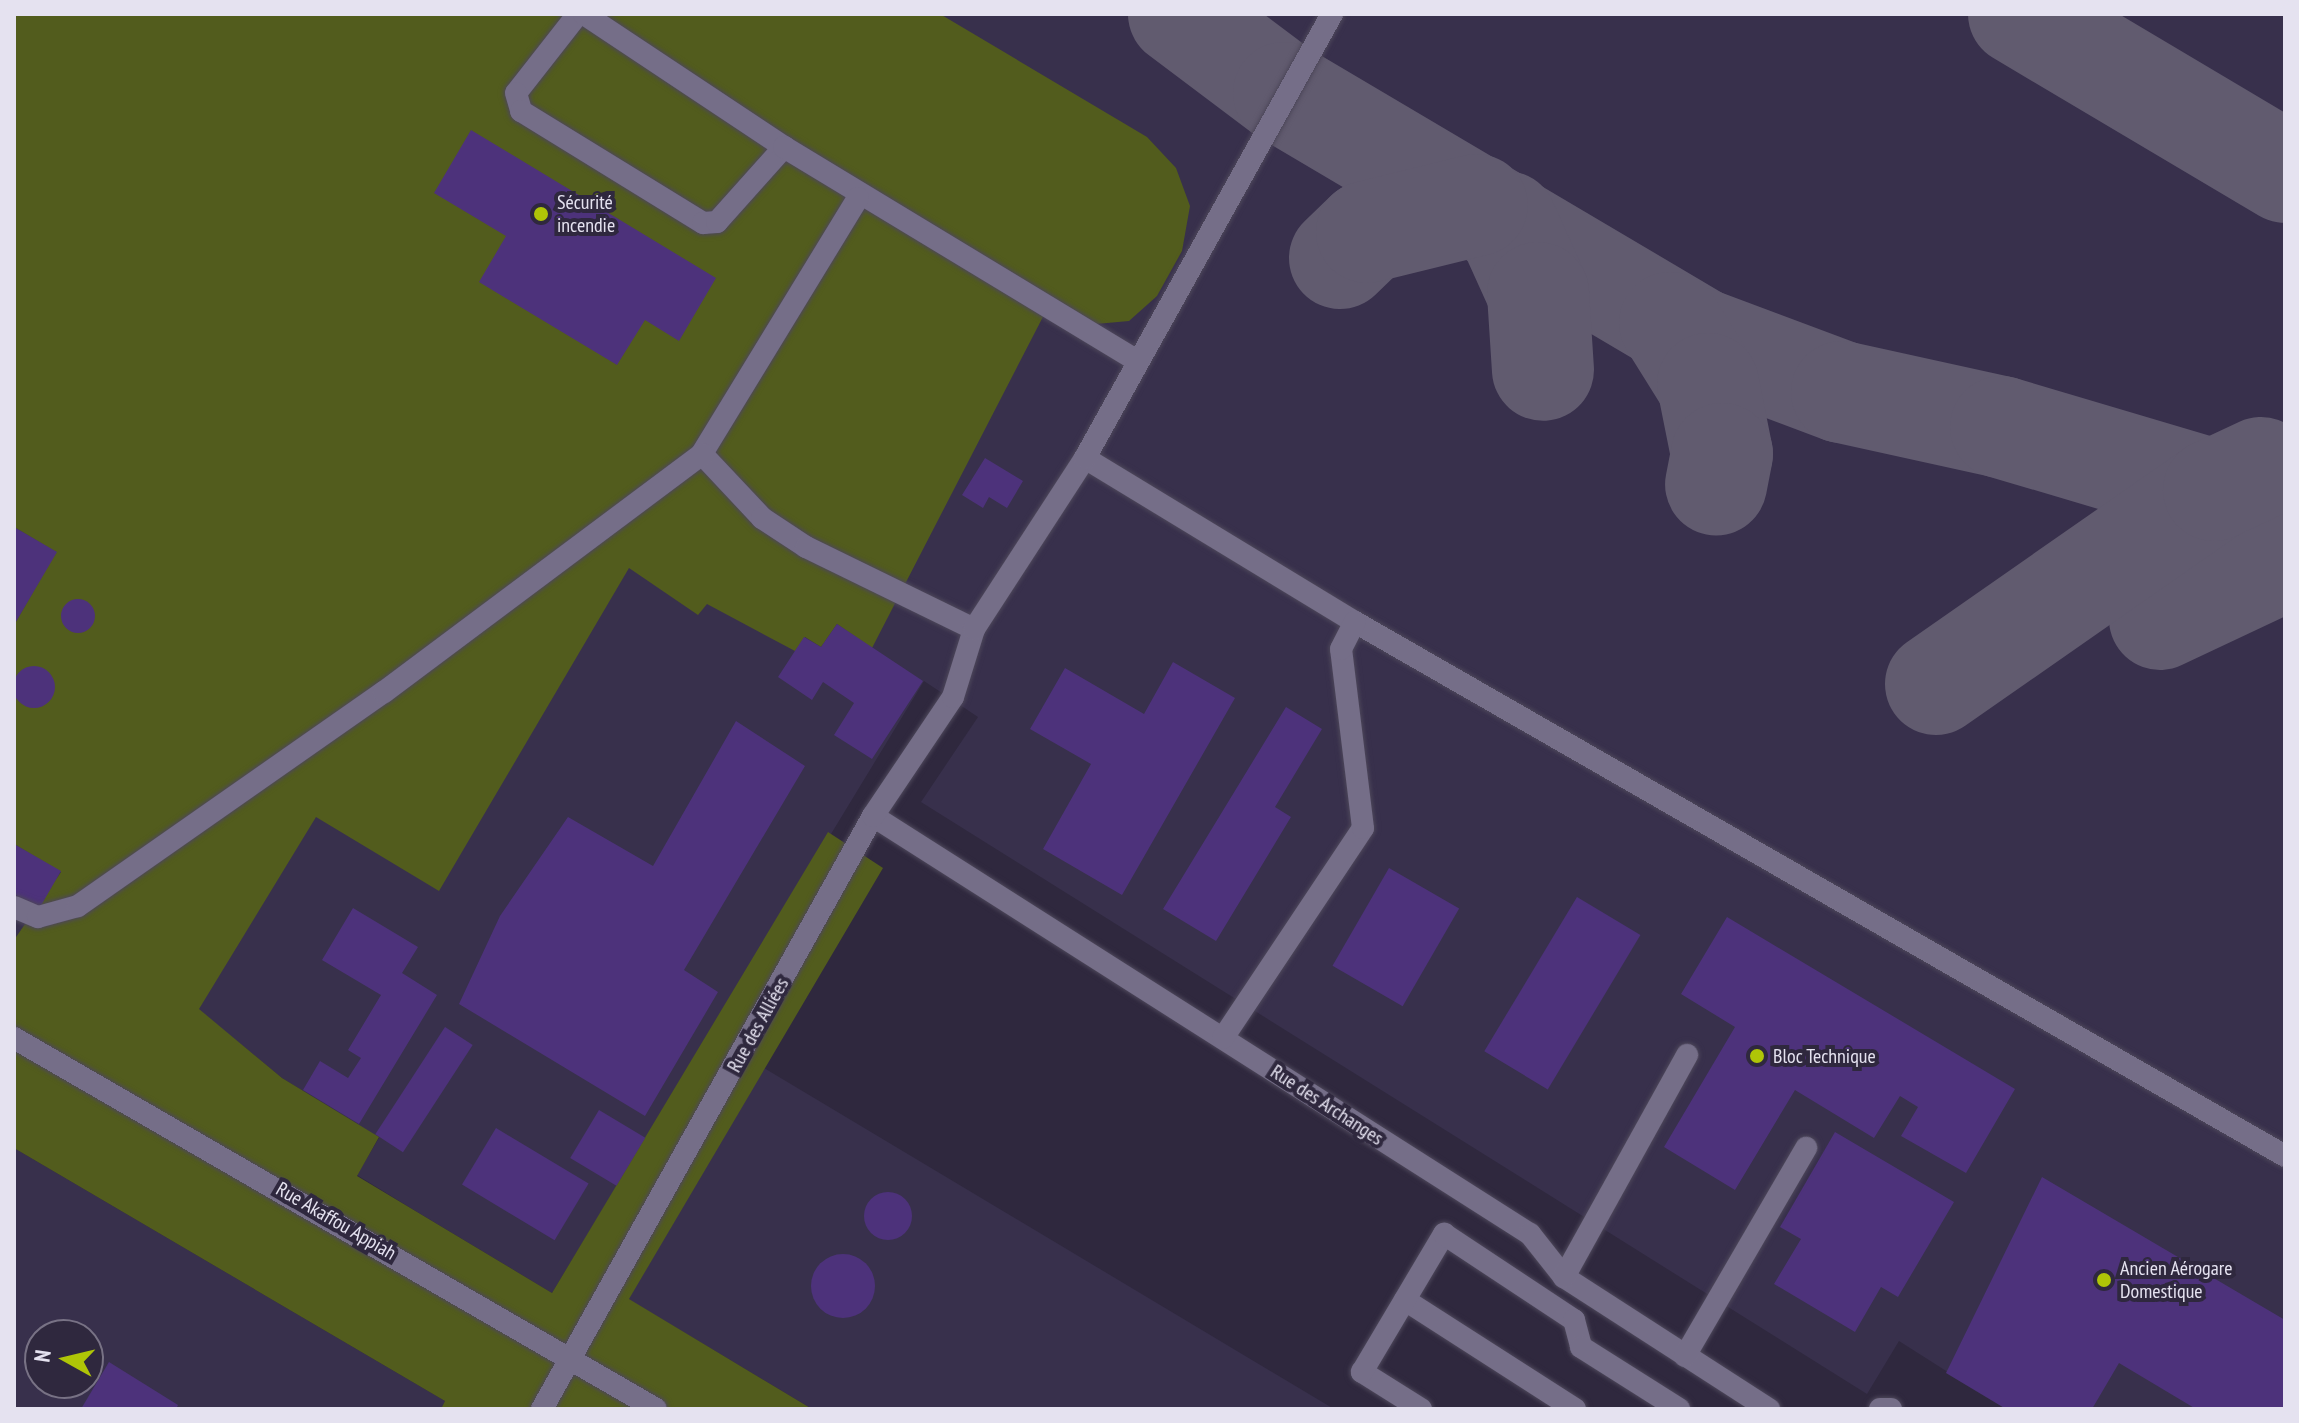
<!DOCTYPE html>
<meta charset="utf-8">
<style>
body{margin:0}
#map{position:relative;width:2299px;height:1423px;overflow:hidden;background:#2f283e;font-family:"PT Sans Narrow",sans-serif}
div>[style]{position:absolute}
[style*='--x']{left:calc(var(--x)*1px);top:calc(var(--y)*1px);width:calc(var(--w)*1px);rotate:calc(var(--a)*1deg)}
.built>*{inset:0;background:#38304c}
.green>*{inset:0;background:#525c1d}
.taxiway>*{height:102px;margin:-51px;padding:0 51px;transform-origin:51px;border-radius:51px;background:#615b6f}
.building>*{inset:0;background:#4d327b;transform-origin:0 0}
.round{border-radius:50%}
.roads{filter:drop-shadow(0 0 2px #4d475a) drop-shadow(0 0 2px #4d475a)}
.service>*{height:22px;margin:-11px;padding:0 11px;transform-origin:11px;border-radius:11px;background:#756e88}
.dots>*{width:22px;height:22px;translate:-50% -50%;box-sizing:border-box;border:4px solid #2f283e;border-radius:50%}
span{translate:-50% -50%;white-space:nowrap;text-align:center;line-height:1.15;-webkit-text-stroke:8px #2f283e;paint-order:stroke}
.poi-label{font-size:20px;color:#e5e2f0}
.left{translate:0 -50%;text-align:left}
.street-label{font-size:20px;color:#e5e2f0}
.frame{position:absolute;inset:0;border:16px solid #e5e2f0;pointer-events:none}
.north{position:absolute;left:24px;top:1319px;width:80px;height:80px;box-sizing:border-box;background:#2f283e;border:2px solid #787285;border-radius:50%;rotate:278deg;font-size:22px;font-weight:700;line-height:32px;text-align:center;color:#e5e2f0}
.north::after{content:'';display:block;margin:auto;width:28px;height:36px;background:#afc507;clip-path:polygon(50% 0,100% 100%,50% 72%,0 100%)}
</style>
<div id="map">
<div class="built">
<div style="clip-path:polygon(14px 14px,2285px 14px,2285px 1409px,2006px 1409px,1899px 1341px,1867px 1394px,921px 802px,978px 717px,924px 681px,552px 1293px,409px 1207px,357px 1175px,379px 1138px,282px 1078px,199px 1010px,183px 1033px,14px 940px)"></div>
<div style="clip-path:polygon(764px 1068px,1334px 1409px,812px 1409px,628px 1299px)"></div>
<div style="clip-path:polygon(evenodd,14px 1148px,445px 1401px,441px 1409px,14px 1409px,14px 1148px,40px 1335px,88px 1335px,88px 1383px,40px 1383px,40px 1335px)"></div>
</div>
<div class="green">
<div style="clip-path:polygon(14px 14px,940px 14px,1147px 137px,1176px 168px,1190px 206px,1182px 251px,1157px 296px,1129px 321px,1085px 325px,1046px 311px,872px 648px,837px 624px,821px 647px,805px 637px,795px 651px,707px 604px,698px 615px,629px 568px,439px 891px,316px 817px,199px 1009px,282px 1078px,379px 1137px,357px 1176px,552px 1293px,828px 832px,883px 868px,629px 1299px,812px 1409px,441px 1409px,445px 1401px,14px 1148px,14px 940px,61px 872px,14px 844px,14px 625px,56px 552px,14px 527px)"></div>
</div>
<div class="taxiway">
<div style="--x:1179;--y:14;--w:131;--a:37"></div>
<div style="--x:1284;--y:93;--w:483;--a:30.6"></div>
<div style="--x:1700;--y:339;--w:152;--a:20.5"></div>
<div style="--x:1842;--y:392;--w:163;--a:12.4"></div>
<div style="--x:2001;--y:427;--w:222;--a:16.5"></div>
<div style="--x:2214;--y:490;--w:72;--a:8.8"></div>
<div style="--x:2019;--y:14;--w:309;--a:30.7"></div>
<div style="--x:1506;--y:222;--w:78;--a:65.7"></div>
<div style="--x:1538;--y:293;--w:77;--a:86.3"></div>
<div style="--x:1340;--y:258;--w:37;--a:-44"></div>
<div style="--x:1367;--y:232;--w:113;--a:-13.8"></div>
<div style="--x:1670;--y:323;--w:72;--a:58.1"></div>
<div style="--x:1708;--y:384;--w:71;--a:78.7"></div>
<div style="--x:1722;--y:454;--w:31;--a:101"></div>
<div style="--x:2160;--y:619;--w:138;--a:-25.3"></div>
<div style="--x:1936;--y:684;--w:339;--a:-34.9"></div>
<div style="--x:2214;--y:490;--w:52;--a:-25.1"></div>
</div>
<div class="building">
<div style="clip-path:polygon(471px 130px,716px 278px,679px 341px,645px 320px,617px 365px,479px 282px,506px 236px,434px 193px)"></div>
<div style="clip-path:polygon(985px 458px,1023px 481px,1007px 508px,989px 497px,983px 508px,962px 495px)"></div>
<div style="clip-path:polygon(14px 527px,57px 552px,14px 625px)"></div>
<div class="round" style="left:61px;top:599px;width:34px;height:34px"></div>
<div style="clip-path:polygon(837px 624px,923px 681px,872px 759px,834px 735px,854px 703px,823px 682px,812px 700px,778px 677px,804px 637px,821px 647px)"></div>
<div style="clip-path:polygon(1173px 662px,1235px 698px,1122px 895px,1043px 849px,1091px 764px,1030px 729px,1065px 668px,1144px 714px)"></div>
<div class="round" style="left:13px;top:666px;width:42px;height:42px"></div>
<div style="clip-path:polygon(1286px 707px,1322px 729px,1275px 807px,1291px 817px,1216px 941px,1163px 909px)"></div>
<div style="clip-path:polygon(736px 721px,805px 766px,684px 970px,718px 992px,645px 1116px,459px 1004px,500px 916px,568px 817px,653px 866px)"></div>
<div style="clip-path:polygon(14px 844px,61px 871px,39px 909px,14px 894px)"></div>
<div style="left:1389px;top:868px;width:81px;height:113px;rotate:30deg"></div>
<div style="left:1577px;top:897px;width:74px;height:180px;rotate:31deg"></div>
<div style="clip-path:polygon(353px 908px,418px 947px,402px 973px,437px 995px,359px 1124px,303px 1090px,320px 1061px,348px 1078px,361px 1058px,348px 1050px,381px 995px,322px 960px)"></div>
<div style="clip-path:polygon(1727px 917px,2015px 1089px,1966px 1173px,1901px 1136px,1918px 1107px,1900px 1096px,1874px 1138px,1795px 1090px,1735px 1190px,1664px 1147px,1735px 1027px,1681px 994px)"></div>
<div style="left:445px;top:1027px;width:33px;height:128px;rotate:33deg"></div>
<div style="left:599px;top:1110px;width:54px;height:56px;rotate:31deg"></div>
<div style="left:496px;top:1128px;width:108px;height:66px;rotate:31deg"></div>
<div style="clip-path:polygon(1835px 1132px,1954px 1202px,1898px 1297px,1881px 1287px,1855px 1332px,1774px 1284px,1801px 1239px,1780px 1227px)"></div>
<div style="clip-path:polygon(2042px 1177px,2285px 1320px,2285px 1409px,2196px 1409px,2119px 1363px,2092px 1409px,2006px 1409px,1946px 1373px)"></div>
<div class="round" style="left:864px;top:1192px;width:48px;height:48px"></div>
<div class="round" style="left:811px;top:1254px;width:64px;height:64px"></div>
<div style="clip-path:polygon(109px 1362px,178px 1405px,176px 1409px,81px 1409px)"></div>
</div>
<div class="roads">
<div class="service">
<div style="--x:578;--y:14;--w:100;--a:128.1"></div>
<div style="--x:516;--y:93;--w:19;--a:74"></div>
<div style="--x:521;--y:111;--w:214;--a:31.6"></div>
<div style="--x:703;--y:223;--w:14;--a:-4"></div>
<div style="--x:717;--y:222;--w:101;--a:-48.2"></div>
<div style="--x:784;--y:147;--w:240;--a:-146.4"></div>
<div style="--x:784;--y:147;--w:414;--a:31.2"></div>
<div style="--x:858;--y:198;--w:300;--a:121.4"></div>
<div style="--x:702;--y:454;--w:88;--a:46.8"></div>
<div style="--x:762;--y:518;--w:53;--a:33.4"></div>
<div style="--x:806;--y:547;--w:187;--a:26"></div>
<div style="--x:1085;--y:458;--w:316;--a:31.3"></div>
<div style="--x:1355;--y:622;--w:1072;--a:29.86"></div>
<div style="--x:873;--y:816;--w:779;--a:32.47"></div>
<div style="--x:1530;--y:1234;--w:55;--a:51.7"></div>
<div style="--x:1564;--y:1277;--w:244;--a:32.8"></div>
<div style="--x:14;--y:907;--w:26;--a:23"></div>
<div style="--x:38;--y:917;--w:41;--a:-15.4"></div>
<div style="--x:78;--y:906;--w:373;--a:-35"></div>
<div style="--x:384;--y:692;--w:397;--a:-36.8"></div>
<div style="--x:14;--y:1038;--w:741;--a:30.02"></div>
<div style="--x:1223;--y:1038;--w:252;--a:-56.3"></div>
<div style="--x:1363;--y:828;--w:180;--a:-97"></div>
<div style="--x:1341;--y:649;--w:30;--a:-63"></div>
<div style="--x:1564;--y:1277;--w:254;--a:-61"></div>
<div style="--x:1405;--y:1300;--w:202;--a:32.7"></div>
<div style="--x:1685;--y:1356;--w:241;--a:-59.8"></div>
<div style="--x:542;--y:1409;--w:679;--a:-60.83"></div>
<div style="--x:873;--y:816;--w:143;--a:-56.1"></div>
<div style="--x:953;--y:697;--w:71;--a:-72.8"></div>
<div style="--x:974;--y:629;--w:204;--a:-57"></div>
<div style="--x:1085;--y:458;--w:508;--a:-60.91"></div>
<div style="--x:1421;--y:1409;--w:70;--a:-147.9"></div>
<div style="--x:1362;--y:1372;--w:161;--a:-59.3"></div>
<div style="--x:1444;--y:1234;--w:156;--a:33.5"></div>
<div style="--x:1574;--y:1320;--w:28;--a:75"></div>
<div style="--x:1581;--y:1347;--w:116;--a:32.3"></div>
<div style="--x:1880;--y:1409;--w:11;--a:0"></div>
</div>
</div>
<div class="dots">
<div style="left:541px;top:214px;background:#afc507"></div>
<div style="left:1757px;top:1056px;background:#afc507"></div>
<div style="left:2104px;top:1280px;background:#afc507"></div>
</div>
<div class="poi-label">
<span class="left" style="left:557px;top:214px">Sécurité<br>incendie</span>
<span class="left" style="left:1773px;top:1056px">Bloc Technique</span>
<span class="left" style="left:2120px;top:1280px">Ancien Aérogare<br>Domestique</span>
</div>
<div class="street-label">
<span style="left:758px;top:1025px;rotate:-61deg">Rue des Alliées</span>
<span style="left:1327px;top:1105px;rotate:33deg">Rue des Archanges</span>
<span style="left:336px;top:1221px;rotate:30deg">Rue Akaffou Appiah</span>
</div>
<div class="frame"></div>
<div class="north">N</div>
</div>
